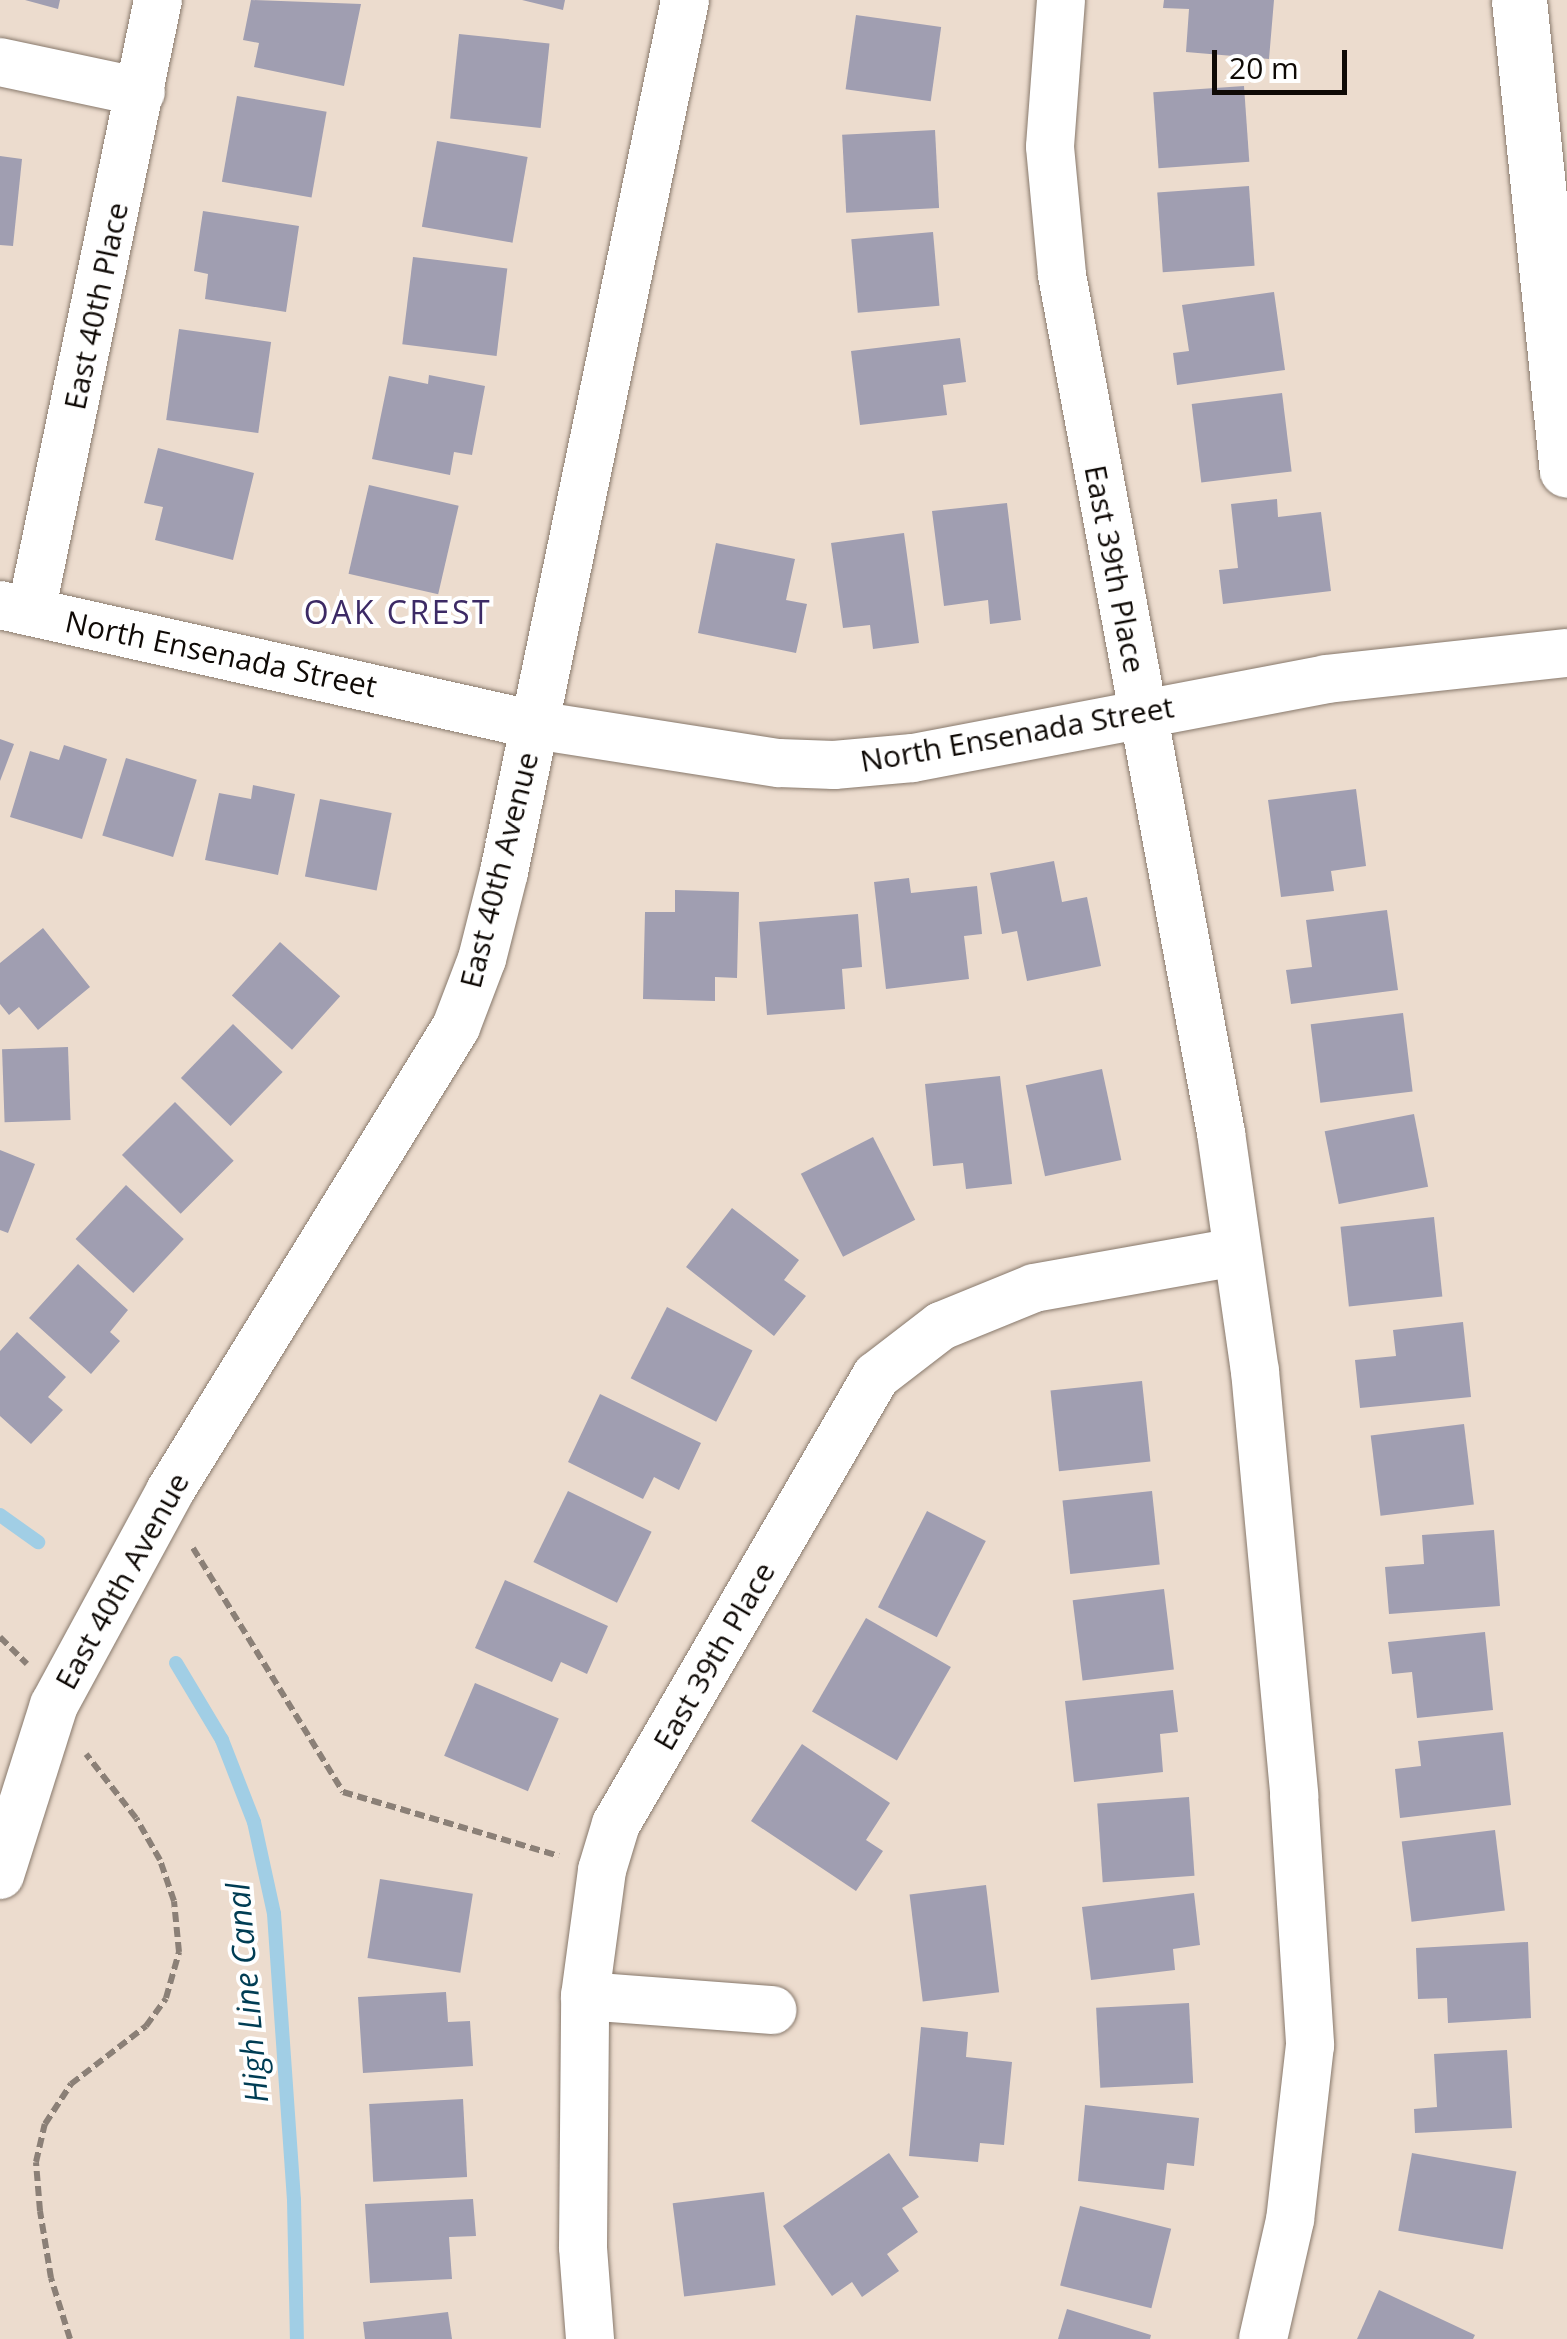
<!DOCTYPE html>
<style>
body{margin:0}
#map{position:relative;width:1567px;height:2339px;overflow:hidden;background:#ecdcce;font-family:"Open Sans",sans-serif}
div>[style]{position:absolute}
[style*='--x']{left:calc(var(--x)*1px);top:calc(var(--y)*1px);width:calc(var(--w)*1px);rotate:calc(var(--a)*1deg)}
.stream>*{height:14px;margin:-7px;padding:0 7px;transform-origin:7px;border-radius:7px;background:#a1cee5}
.building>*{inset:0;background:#a09eb1;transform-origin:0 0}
.path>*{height:6px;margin-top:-3px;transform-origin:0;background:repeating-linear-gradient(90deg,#8b8077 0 10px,transparent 0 15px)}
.roads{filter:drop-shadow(0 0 2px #88796c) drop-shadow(0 0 2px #88796c)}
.minor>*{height:48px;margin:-24px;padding:0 24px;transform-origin:24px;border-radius:24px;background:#fff}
.major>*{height:55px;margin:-27.5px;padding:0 27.5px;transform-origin:27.5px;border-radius:27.5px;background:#fff}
span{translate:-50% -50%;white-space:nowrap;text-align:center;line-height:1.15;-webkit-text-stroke:8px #fff;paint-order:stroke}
.street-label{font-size:30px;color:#0f0a06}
.neighbourhood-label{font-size:32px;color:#3c2a65;letter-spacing:2.5px}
.water-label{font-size:32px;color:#003d54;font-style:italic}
.scale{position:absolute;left:1212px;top:50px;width:135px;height:45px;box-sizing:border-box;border:5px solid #0f0a06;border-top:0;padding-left:12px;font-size:30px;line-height:35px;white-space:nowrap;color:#0f0a06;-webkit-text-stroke:8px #fff;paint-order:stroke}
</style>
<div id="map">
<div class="stream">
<div style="--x:0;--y:1515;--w:47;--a:35.4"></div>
<div style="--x:176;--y:1663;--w:90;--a:59.1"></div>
<div style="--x:222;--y:1740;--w:88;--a:68.7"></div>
<div style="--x:254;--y:1822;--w:94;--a:77.7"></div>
<div style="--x:274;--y:1914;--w:287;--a:86"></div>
<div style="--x:294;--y:2200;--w:139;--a:88.8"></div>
</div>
<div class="building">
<div style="clip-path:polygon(25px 0,60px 0,58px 9px)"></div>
<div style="clip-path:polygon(251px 0,361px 4px,344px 86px,254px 67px,259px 43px,243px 40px)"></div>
<div style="clip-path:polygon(522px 0,565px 0,563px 10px)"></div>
<div style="clip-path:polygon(1164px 0,1274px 0,1269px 59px,1186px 52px,1189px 9px,1163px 8px)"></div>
<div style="left:856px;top:15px;width:86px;height:75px;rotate:8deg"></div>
<div style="left:459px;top:34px;width:91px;height:85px;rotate:6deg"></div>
<div style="left:1244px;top:86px;width:76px;height:91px;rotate:86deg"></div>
<div style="left:237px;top:96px;width:91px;height:87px;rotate:10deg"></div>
<div style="left:935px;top:130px;width:78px;height:93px;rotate:87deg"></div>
<div style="left:437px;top:141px;width:92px;height:87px;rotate:10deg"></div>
<div style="clip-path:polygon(0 156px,22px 159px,13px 246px,0 245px)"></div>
<div style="left:1249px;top:186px;width:80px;height:92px;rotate:86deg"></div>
<div style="clip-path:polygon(203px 211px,299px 226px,286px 312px,205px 299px,208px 274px,194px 271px)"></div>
<div style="left:933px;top:232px;width:74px;height:82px;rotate:85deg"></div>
<div style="left:413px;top:257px;width:95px;height:88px;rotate:7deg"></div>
<div style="clip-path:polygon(1274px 292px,1285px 370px,1177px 385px,1173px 353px,1189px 351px,1182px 305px)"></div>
<div style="left:179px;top:329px;width:93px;height:92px;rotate:8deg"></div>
<div style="clip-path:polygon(960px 338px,966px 382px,943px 385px,947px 415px,860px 425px,851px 351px)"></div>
<div style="clip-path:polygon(429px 375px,485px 386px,472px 455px,454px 452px,450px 475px,372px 459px,389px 376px,428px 384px)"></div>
<div style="left:1282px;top:393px;width:79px;height:91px;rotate:83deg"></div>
<div style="clip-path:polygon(158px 448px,254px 473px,233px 560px,155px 540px,163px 507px,144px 503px)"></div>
<div style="left:369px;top:485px;width:92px;height:91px;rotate:13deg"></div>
<div style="clip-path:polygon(1277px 499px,1278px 517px,1321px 512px,1331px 591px,1223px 604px,1219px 570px,1238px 568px,1231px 504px)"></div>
<div style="clip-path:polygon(1007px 503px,1021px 620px,990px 624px,988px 600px,944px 606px,932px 511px)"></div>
<div style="clip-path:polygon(904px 533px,919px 643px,873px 649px,870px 625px,843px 628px,831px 543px)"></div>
<div style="clip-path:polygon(716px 543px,795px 559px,786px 600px,807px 604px,796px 653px,698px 633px)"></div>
<div style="clip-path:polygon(0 739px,14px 744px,0 781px)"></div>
<div style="clip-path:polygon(64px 745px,107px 759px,82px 839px,10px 817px,30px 751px,59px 760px)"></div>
<div style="left:126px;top:758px;width:74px;height:81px;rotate:17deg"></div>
<div style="clip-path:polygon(253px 785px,295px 794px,278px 875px,205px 860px,219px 793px,251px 799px)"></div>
<div style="clip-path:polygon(1356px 789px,1366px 866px,1331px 871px,1334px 891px,1281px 897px,1268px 800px)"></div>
<div style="left:320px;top:799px;width:73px;height:79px;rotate:11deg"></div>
<div style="clip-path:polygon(1054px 861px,1062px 902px,1087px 897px,1101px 966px,1027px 981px,1017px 931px,1002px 934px,990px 873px)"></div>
<div style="clip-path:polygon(909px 878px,911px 893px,977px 886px,982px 934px,964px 936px,969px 979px,886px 989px,874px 882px)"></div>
<div style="clip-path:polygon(675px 890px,739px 892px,737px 978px,715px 977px,715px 1001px,643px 999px,645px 912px,675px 912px)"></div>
<div style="clip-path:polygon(1387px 910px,1398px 990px,1291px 1004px,1286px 970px,1312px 967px,1306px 920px)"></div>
<div style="clip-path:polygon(858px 914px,862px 967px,842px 969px,845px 1009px,767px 1015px,759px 922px)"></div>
<div style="clip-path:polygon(43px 928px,90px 987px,38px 1030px,19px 1007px,9px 1015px,0 1004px,0 963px)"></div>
<div style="left:280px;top:942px;width:81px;height:72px;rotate:42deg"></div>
<div style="left:1403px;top:1013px;width:79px;height:93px;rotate:83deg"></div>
<div style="left:233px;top:1024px;width:69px;height:75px;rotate:44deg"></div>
<div style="left:68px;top:1047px;width:73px;height:66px;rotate:88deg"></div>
<div style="left:1102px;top:1069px;width:93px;height:78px;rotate:78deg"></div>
<div style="clip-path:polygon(1000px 1076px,1012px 1184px,966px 1189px,963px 1163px,933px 1166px,925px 1084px)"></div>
<div style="left:175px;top:1102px;width:83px;height:75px;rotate:45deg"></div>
<div style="left:1414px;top:1114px;width:74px;height:91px;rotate:79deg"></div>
<div style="left:873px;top:1137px;width:93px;height:81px;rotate:63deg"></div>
<div style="clip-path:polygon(0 1150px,35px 1164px,8px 1233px,0 1230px)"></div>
<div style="left:126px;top:1185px;width:79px;height:74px;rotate:43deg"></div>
<div style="clip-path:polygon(732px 1208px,799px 1260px,784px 1280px,806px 1296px,774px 1336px,686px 1267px)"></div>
<div style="left:1434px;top:1217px;width:80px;height:94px;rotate:84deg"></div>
<div style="clip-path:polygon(78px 1264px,128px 1310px,110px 1332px,120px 1341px,91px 1374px,29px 1318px)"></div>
<div style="left:667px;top:1307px;width:96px;height:80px;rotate:27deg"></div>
<div style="clip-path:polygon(1463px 1322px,1471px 1397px,1360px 1408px,1355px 1360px,1396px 1356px,1393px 1330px)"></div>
<div style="clip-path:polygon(17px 1332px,66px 1377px,48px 1397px,63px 1410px,31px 1444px,0 1416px,0 1351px)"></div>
<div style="left:1142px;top:1381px;width:81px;height:92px;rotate:84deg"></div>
<div style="clip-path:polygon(600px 1394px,701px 1443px,679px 1490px,654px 1477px,643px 1499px,568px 1462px)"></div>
<div style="left:1464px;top:1424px;width:81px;height:94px;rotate:83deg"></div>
<div style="left:568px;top:1491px;width:93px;height:79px;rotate:26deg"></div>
<div style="left:1152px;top:1491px;width:74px;height:90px;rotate:84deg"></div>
<div style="left:927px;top:1511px;width:66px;height:108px;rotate:27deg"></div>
<div style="clip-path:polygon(1494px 1530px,1500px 1606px,1389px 1614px,1385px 1567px,1424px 1564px,1422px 1535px)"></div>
<div style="clip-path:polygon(505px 1580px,608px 1626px,587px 1674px,561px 1662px,552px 1682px,475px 1648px)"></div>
<div style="left:1164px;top:1589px;width:81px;height:92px;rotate:83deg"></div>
<div style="left:866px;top:1618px;width:98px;height:108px;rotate:30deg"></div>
<div style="clip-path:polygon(1485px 1632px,1493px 1710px,1417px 1718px,1412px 1672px,1392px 1674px,1388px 1642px)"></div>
<div style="left:475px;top:1683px;width:91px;height:79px;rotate:23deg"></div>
<div style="clip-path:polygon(1173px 1690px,1178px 1732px,1160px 1734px,1163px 1772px,1074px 1782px,1065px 1701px)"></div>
<div style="clip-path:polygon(1503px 1732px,1511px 1805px,1400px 1818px,1395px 1769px,1421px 1766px,1418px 1741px)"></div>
<div style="clip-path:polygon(802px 1744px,890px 1803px,866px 1840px,883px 1851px,856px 1891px,751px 1821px)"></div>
<div style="left:1189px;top:1797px;width:79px;height:92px;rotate:86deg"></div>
<div style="left:1495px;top:1830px;width:81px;height:94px;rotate:83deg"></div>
<div style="left:380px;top:1879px;width:94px;height:80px;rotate:9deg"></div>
<div style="left:986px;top:1885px;width:108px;height:77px;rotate:83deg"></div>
<div style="clip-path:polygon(1194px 1893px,1200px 1945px,1173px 1949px,1175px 1970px,1091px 1980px,1082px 1907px)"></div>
<div style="clip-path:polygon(1528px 1942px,1531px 2018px,1448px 2023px,1447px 1998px,1418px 1999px,1416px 1948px)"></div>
<div style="clip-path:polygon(446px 1992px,448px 2022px,470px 2021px,473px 2066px,363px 2073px,358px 1997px)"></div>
<div style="left:1189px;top:2003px;width:80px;height:93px;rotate:87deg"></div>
<div style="clip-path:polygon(921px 2027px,968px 2032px,966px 2057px,1012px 2062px,1004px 2145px,980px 2143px,978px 2162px,909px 2156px)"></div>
<div style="clip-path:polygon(1507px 2050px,1512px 2128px,1415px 2133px,1414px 2109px,1437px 2107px,1434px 2054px)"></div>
<div style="left:463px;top:2099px;width:78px;height:94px;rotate:87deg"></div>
<div style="clip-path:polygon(1085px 2105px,1199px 2118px,1194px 2166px,1167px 2163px,1164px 2190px,1078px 2181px)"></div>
<div style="clip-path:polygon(889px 2153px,919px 2197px,902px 2208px,918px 2232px,887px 2254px,899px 2271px,862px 2297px,852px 2282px,832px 2296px,783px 2226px)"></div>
<div style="left:1412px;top:2153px;width:106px;height:79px;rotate:10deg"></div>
<div style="left:764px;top:2192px;width:94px;height:92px;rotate:83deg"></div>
<div style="clip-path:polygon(473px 2199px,476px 2236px,449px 2237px,452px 2279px,370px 2283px,365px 2204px)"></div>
<div style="left:1080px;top:2206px;width:94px;height:82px;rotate:14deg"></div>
<div style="clip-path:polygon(1379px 2290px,1475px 2335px,1473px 2339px,1357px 2339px)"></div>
<div style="clip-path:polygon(1067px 2309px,1151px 2335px,1150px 2339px,1058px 2339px)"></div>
<div style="clip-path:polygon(448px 2312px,452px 2339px,365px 2339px,363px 2322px)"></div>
</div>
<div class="path">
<div style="--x:193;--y:1548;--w:286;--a:58.4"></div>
<div style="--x:343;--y:1792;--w:225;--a:16.5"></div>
<div style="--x:0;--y:1637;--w:38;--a:45"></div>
<div style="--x:70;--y:2339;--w:64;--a:-107.3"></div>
<div style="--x:51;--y:2278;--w:68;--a:-99.3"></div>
<div style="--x:40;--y:2211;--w:49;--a:-94.7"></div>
<div style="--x:36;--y:2162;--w:39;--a:-77"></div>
<div style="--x:45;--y:2124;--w:48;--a:-57"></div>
<div style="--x:71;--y:2084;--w:95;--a:-37.7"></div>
<div style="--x:146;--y:2026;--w:34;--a:-54"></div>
<div style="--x:166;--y:1998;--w:48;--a:-74.2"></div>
<div style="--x:179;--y:1952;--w:51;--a:-95.6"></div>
<div style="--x:174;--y:1901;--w:43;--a:-108.9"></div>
<div style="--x:160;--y:1860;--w:48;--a:-119.7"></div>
<div style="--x:136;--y:1818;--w:81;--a:-128"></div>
</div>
<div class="roads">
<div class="minor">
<div style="--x:1061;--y:0;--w:147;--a:94.3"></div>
<div style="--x:1050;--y:147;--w:129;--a:84.6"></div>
<div style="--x:1062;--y:275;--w:873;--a:79.5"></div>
<div style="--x:1221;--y:1133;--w:240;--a:81.9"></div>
<div style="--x:1255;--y:1371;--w:426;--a:84.7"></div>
<div style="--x:1294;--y:1795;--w:251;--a:86.3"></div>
<div style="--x:1310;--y:2045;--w:176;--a:96.5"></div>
<div style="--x:1290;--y:2220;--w:122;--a:102.8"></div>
<div style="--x:0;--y:62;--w:144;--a:12"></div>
<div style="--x:0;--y:605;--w:548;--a:12.64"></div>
<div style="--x:535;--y:725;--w:247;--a:8.9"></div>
<div style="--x:779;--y:763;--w:55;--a:2.1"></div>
<div style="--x:834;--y:765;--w:79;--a:-5.1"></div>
<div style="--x:913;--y:758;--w:420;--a:-10.8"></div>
<div style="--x:1326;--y:679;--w:242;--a:-6.2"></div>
<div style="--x:31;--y:612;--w:625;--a:-78.28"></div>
<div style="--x:0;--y:1875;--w:178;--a:-72.4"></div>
<div style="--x:54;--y:1705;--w:243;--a:-61.5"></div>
<div style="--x:170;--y:1491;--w:545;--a:-58.35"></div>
<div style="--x:456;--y:1027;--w:73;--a:-69.1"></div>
<div style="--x:482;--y:959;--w:90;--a:-75.8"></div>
<div style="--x:504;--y:872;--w:891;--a:-78.27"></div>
<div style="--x:585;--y:1996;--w:188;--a:4.3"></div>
<div style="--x:590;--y:2339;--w:92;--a:-94.4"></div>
<div style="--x:583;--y:2247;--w:251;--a:-89.5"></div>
<div style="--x:585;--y:1996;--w:127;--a:-82.3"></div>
<div style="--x:602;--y:1870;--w:48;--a:-73.1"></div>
<div style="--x:616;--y:1824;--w:518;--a:-59.87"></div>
<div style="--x:876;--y:1376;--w:82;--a:-37.6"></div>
<div style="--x:941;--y:1326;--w:100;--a:-22.2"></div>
<div style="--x:1034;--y:1288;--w:206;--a:-10.1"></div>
</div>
<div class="major">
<div style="--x:1519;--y:0;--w:472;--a:84.2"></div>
</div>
</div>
<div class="street-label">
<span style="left:96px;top:306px;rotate:-78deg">East 40th Place</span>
<span style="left:1115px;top:569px;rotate:79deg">East 39th Place</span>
<span style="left:221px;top:654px;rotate:12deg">North Ensenada Street</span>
<span style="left:1017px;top:734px;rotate:-10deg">North Ensenada Street</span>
<span style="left:499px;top:870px;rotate:-76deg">East 40th Avenue</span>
<span style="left:122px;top:1581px;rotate:-61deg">East 40th Avenue</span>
<span style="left:714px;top:1656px;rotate:-60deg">East 39th Place</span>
</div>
<div class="neighbourhood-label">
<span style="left:398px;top:612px">OAK CREST</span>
</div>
<div class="water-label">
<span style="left:247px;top:1993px;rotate:-95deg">High Line Canal</span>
</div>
<div class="scale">20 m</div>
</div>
